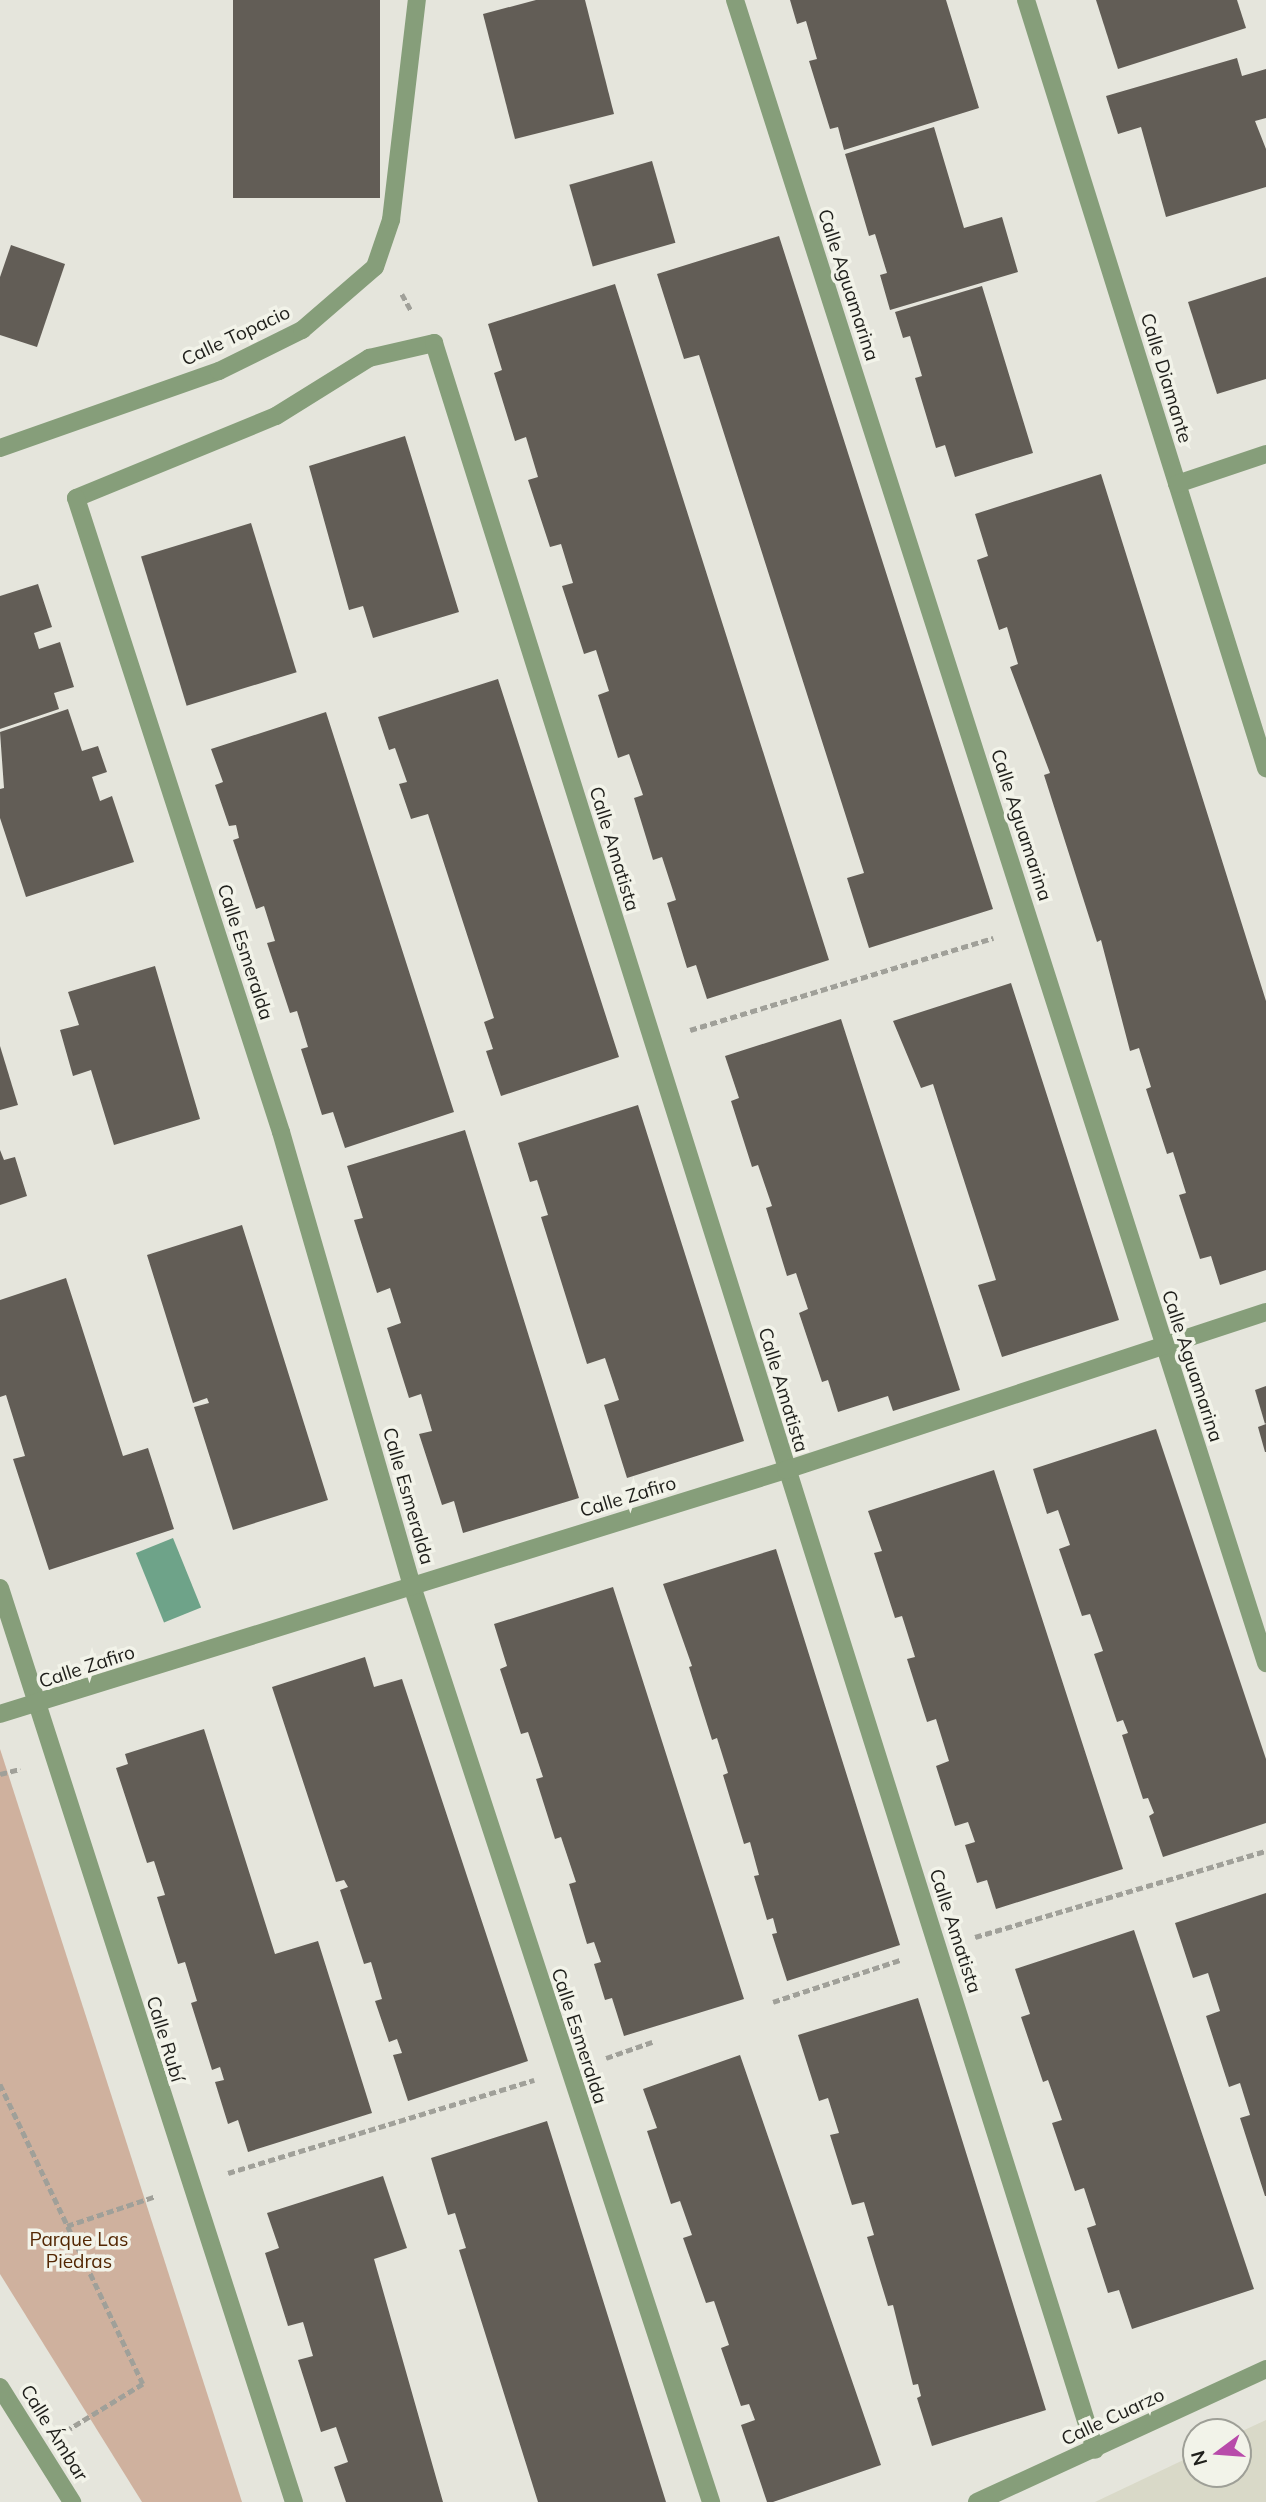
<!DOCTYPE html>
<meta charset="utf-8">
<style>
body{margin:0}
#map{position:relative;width:1266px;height:2502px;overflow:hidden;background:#e5e5dc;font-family:Mulish,sans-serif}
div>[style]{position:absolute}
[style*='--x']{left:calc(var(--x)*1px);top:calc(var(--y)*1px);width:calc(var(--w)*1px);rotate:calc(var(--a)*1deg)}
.built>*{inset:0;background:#d9d9c8}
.green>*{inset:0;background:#cfb19e}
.water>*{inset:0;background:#6ea389;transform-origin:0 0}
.building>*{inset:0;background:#625d56;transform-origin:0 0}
.path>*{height:4.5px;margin-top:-2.25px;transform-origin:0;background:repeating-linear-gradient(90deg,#a0a099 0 7px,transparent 0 10.5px)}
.lane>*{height:18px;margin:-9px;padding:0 9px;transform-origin:9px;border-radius:9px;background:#869e7a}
.street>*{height:18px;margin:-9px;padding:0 9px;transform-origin:9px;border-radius:9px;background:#869e7a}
span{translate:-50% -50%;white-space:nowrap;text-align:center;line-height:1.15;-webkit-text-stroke:7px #f2f3e9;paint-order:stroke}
.street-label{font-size:19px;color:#20201c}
.park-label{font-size:19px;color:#532703}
.north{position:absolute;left:1182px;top:2418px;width:70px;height:70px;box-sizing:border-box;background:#f2f3e9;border:2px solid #9e9f97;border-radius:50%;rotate:254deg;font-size:19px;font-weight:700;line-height:28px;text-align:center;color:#20201c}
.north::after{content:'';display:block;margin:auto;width:24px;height:32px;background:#b84baa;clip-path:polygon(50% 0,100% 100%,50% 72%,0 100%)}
</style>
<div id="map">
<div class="built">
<div style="clip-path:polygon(1266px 2420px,1266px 2502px,1095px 2502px,1196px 2454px,1196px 2474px,1238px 2474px,1238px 2433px)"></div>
</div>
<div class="green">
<div style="clip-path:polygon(0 1749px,2px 1755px,242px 2502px,142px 2502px,0 2274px)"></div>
</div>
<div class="water">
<div style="left:173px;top:1538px;width:75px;height:40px;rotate:68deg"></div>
</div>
<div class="building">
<div style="left:233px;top:0;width:147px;height:198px"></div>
<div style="clip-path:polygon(536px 0,585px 0,614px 114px,515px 139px,483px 14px)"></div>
<div style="clip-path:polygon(790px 0,946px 0,979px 108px,844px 150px,838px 127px,830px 129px,809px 61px,817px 59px,806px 21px,797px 24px)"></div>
<div style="clip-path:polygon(1096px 0,1237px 0,1246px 28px,1118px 69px)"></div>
<div style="clip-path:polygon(1237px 58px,1242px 76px,1266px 69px,1266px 118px,1255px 121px,1266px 149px,1266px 187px,1166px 217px,1141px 127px,1118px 134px,1106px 96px)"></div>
<div style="clip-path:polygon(934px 127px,964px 228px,1002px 217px,1018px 272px,890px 310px,880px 275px,887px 273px,875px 234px,869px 236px,845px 154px)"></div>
<div style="left:652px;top:161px;width:85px;height:86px;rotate:74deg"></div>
<div style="clip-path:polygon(779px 236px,993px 909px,869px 948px,847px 878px,864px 873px,699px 355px,684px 359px,657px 274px)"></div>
<div style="clip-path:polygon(11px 245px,65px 264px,37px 347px,0 335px,0 277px)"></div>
<div style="clip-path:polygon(1266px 277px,1266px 379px,1217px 394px,1188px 302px)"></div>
<div style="clip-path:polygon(615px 284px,829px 960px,707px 999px,696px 965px,687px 968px,667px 903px,676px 900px,662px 857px,653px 860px,634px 798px,643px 795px,629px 754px,618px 758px,598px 695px,609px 691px,596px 650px,584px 654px,562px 586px,573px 583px,561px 544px,550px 547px,528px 480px,538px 477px,526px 437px,515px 441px,494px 373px,502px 370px,488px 324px)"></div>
<div style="clip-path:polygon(982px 286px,1033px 453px,955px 477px,945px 445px,936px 448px,915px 378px,922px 376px,910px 336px,903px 338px,895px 312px)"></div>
<div style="clip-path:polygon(405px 436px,459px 612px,373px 638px,363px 606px,349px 610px,309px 466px)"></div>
<div style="clip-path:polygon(1101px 474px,1266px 1001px,1266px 1270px,1220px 1285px,1211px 1256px,1200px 1259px,1179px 1195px,1186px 1193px,1173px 1152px,1167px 1154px,1146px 1089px,1151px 1087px,1139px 1048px,1130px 1051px,1101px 940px,1097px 942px,1044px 775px,1050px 773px,1010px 667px,1018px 664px,1007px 627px,999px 630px,977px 560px,988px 556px,975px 514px)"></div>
<div style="left:251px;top:523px;width:156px;height:115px;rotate:73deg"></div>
<div style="clip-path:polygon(38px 584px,52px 627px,34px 633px,39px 649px,60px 642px,74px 687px,54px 693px,59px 709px,0 729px,0 596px)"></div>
<div style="clip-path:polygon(498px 679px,619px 1057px,501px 1096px,486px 1051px,493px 1049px,484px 1022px,494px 1018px,428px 814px,411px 819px,399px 784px,407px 782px,395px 748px,389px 750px,378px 717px)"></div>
<div style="clip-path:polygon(68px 709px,82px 751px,98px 746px,107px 772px,92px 777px,100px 801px,112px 796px,134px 862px,26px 897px,0 818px,0 789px,4px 788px,0 732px)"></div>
<div style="clip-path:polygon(326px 712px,454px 1112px,345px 1148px,333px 1112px,322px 1115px,301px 1049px,308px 1047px,297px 1011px,290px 1013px,267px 943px,275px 941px,264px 906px,256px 909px,233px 840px,239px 838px,236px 825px,229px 826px,215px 785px,223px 782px,211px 749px)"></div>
<div style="clip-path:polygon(155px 966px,200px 1119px,114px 1145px,91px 1070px,73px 1076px,60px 1030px,79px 1025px,68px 992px)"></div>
<div style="clip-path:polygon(1011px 983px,1119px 1320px,1002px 1357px,978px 1285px,996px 1280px,933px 1084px,921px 1088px,893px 1021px)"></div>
<div style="clip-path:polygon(841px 1019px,960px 1390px,893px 1411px,888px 1396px,838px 1412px,828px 1380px,822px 1382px,799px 1313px,808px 1309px,796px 1273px,787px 1276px,766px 1208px,772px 1206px,758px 1165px,752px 1167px,731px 1101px,739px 1098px,725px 1056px)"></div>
<div style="clip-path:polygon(0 1046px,18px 1105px,0 1110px)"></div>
<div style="clip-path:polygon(638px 1105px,744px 1441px,627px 1478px,604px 1405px,619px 1400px,605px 1358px,587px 1364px,541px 1217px,548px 1215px,537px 1180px,530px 1182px,518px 1143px)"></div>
<div style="clip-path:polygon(465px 1130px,579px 1498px,463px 1533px,454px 1501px,442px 1505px,419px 1434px,432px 1431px,421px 1394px,409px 1398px,387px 1328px,401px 1323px,390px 1288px,377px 1293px,354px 1220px,363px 1218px,347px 1166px)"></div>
<div style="clip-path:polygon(0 1150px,4px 1160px,15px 1157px,27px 1196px,0 1205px)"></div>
<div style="clip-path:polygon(242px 1225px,328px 1500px,233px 1530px,194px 1407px,209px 1403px,207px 1398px,193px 1403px,147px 1255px)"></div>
<div style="clip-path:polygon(66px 1278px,123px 1456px,148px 1448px,174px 1529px,49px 1570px,13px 1459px,25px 1456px,6px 1395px,0 1397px,0 1300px)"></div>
<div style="clip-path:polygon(1266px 1386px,1266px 1423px,1265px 1424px,1255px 1390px)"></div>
<div style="clip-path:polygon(1266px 1424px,1266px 1452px,1265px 1452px,1258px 1427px)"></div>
<div style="clip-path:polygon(1156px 1429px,1266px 1759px,1266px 1823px,1163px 1857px,1149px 1816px,1154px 1813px,1148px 1798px,1143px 1799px,1122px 1735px,1128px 1733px,1123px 1720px,1117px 1722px,1094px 1654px,1103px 1651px,1090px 1614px,1082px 1616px,1059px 1549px,1070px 1545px,1058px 1510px,1047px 1514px,1033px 1469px)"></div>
<div style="clip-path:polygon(994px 1470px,1123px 1869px,996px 1909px,987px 1880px,977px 1883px,965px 1845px,975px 1842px,968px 1822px,955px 1826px,936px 1766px,949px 1761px,936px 1719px,927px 1722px,907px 1659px,915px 1657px,902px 1616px,895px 1618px,874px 1553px,882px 1551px,868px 1511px)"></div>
<div style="clip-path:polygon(776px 1549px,900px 1945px,787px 1981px,772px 1934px,777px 1933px,773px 1918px,767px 1920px,754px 1876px,759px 1875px,750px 1842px,744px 1844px,723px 1775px,728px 1773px,717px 1738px,712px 1740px,689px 1667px,692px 1666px,663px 1584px)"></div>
<div style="clip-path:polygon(613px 1587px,744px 1999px,624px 2036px,612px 1998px,605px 2000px,594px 1964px,601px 1962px,594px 1942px,587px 1944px,569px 1884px,576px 1882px,561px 1837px,555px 1839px,536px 1779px,543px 1777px,528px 1732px,521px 1734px,500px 1669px,507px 1666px,494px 1624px)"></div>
<div style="clip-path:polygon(365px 1657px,374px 1687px,402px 1679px,528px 2061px,408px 2101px,393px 2055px,402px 2053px,397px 2039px,389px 2042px,375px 2001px,382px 1999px,371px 1962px,364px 1964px,340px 1890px,348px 1887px,344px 1880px,336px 1882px,272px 1687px)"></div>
<div style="clip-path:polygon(204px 1729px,275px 1954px,318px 1941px,372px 2113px,248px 2152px,238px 2120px,228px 2124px,215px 2082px,224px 2080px,220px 2067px,212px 2070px,191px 2003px,197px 2001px,185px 1962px,178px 1964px,157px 1897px,165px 1895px,154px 1861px,147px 1863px,116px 1768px,128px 1764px,125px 1754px)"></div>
<div style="clip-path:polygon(1266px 1893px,1266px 2196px,1265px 2196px,1240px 2118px,1250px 2115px,1240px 2083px,1229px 2087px,1206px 2016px,1220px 2011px,1208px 1973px,1193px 1978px,1175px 1923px)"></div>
<div style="clip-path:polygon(1134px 1930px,1254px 2289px,1132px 2329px,1119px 2290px,1108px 2293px,1087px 2228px,1096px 2225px,1084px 2188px,1075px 2191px,1052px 2123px,1062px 2120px,1048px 2080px,1043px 2082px,1021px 2017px,1030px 2014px,1015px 1969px)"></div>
<div style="clip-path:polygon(918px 1998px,1046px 2410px,932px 2446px,917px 2398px,921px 2396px,918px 2384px,913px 2385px,893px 2305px,888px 2306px,867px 2237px,874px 2235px,864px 2202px,852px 2205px,830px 2135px,839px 2133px,828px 2098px,819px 2101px,798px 2035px)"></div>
<div style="clip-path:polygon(740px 2055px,881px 2465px,773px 2502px,767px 2502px,741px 2425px,755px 2420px,749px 2404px,741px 2406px,721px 2348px,729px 2345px,714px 2301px,706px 2303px,683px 2238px,692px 2235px,680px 2201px,671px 2204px,647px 2131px,657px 2128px,643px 2089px)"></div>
<div style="clip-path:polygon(547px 2121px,666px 2502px,538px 2502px,459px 2250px,466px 2248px,455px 2213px,448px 2215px,431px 2158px)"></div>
<div style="clip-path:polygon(383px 2176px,407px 2248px,374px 2259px,443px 2502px,346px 2502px,334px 2467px,348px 2462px,336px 2427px,321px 2432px,298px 2360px,313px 2356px,303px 2322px,288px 2326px,265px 2253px,279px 2248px,267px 2213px)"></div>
</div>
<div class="path">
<div style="--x:402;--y:294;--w:18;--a:61"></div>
<div style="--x:690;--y:1030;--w:317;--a:-16.9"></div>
<div style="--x:0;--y:1774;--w:21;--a:-14"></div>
<div style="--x:975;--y:1937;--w:303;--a:-16.5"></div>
<div style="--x:773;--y:2002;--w:134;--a:-18.3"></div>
<div style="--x:606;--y:2058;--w:49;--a:-19.2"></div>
<div style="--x:0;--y:2084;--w:332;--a:64.5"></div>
<div style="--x:143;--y:2384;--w:86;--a:148.3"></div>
<div style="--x:228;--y:2173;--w:320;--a:-16.9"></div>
<div style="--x:67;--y:2226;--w:94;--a:-18.6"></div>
</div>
<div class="lane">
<div style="--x:76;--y:498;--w:216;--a:-22.3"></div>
<div style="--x:276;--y:416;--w:110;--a:-31.9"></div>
<div style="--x:369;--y:358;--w:67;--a:-13"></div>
</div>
<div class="street">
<div style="--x:735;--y:0;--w:1746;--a:72.29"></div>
<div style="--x:1026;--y:0;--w:805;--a:72.65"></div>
<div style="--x:434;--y:343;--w:2208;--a:72.58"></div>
<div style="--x:0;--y:448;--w:232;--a:-19.4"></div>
<div style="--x:219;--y:371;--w:93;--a:-26.3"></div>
<div style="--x:302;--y:330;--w:96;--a:-40.8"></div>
<div style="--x:375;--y:267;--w:50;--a:-71.2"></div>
<div style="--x:391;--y:220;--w:222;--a:-83.3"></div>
<div style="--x:1177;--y:484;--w:94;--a:-18.6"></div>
<div style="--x:76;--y:498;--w:666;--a:72.08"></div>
<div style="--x:281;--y:1132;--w:473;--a:73.9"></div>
<div style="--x:412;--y:1586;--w:964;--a:71.92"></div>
<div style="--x:0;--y:1588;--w:960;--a:72.17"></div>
<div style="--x:0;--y:1714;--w:823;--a:-17.25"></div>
<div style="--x:786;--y:1470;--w:505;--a:-18.22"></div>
<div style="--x:0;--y:2387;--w:136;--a:57.9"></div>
<div style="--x:977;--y:2502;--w:318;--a:-24.7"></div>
</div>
<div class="street-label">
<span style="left:848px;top:285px;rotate:72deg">Calle Aguamarina</span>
<span style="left:236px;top:336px;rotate:-25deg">Calle Topacio</span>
<span style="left:1166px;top:378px;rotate:73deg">Calle Diamante</span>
<span style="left:1021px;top:825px;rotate:72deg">Calle Aguamarina</span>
<span style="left:614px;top:849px;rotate:73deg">Calle Amatista</span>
<span style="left:245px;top:952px;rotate:72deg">Calle Esmeralda</span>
<span style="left:1192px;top:1366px;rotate:72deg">Calle Aguamarina</span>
<span style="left:783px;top:1390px;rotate:73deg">Calle Amatista</span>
<span style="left:408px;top:1496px;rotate:74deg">Calle Esmeralda</span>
<span style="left:628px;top:1497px;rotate:-17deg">Calle Zafiro</span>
<span style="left:87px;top:1667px;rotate:-18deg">Calle Zafiro</span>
<span style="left:955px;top:1931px;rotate:72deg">Calle Amatista</span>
<span style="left:579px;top:2036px;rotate:72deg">Calle Esmeralda</span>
<span style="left:165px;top:2039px;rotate:73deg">Calle Rubí</span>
<span style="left:1113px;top:2417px;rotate:-25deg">Calle Cuarzo</span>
<span style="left:54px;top:2433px;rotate:58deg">Calle Ámbar</span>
</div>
<div class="park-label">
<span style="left:79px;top:2251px">Parque Las<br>Piedras</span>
</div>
<div class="north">N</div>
</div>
